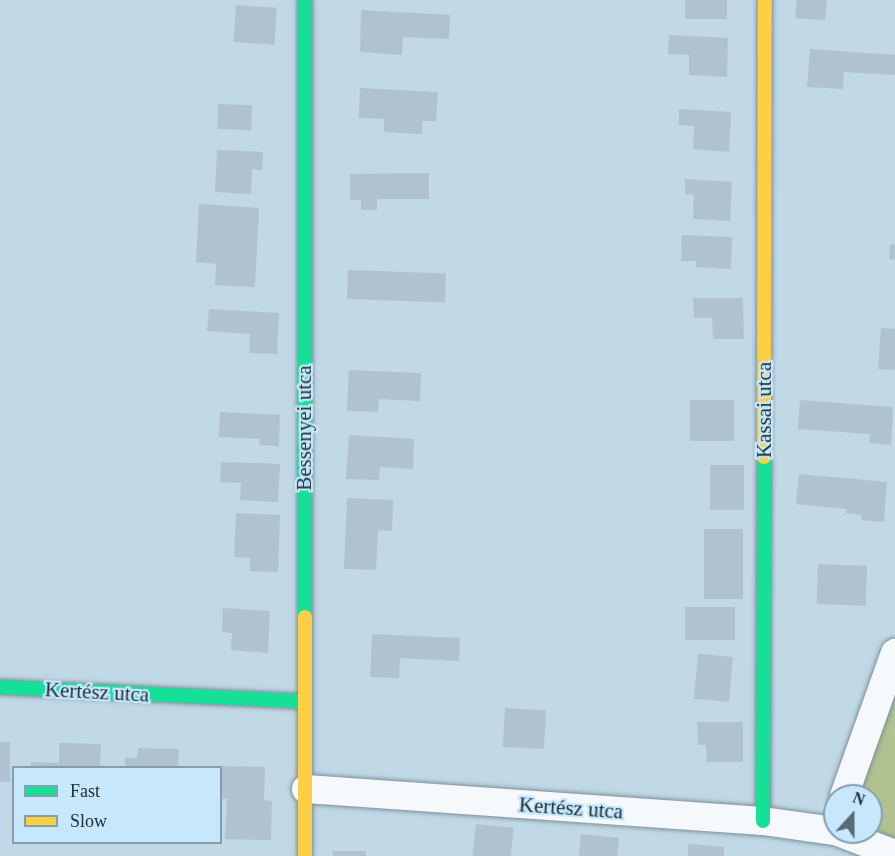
<!DOCTYPE html>
<meta charset="utf-8">
<style>
body{margin:0}
#map{position:relative;width:895px;height:856px;overflow:hidden;background:#c1d8e6;font-family:Georgia,serif}
div>[style]{position:absolute}
[style*='--x']{left:calc(var(--x)*1px);top:calc(var(--y)*1px);width:calc(var(--w)*1px);rotate:calc(var(--a)*1deg)}
.green>*{inset:0;background:#b1c290}
.building>*{inset:0;background:#b0c1d2;transform-origin:0 0}
.roads{filter:drop-shadow(0 0 2px #7e909b) drop-shadow(0 0 2px #7e909b)}
.street>*{height:28px;margin:-14px;padding:0 14px;transform-origin:14px;border-radius:14px;background:#f6f9fb}
.fast>*{height:14px;margin:-7px;padding:0 7px;transform-origin:7px;border-radius:7px;background:#16e098}
.slow>*{height:14px;margin:-7px;padding:0 7px;transform-origin:7px;border-radius:7px;background:#ffcf43}
span{translate:-50% -50%;white-space:nowrap;text-align:center;line-height:1.15;-webkit-text-stroke:4.5px #c6e7fc;paint-order:stroke}
.street-label{font-size:21px;color:#20313a}
.legend{position:absolute;left:12px;top:766px;width:210px;height:78px;box-sizing:border-box;background:#c6e7fc;border:2px solid #849eae;margin:0;padding:8px 10px;list-style:none;font-size:18px;color:#20313a}
.legend li{display:flex;align-items:center;gap:12px;height:30px}
.legend b{width:30px;border:2px solid #849eae}
.north{position:absolute;left:823px;top:784px;width:60px;height:60px;box-sizing:border-box;background:#c6e7fc;border:2px solid #849eae;border-radius:50%;rotate:21deg;font-size:16px;font-weight:700;line-height:24px;text-align:center;color:#20313a}
.north::after{content:'';display:block;margin:auto;width:21px;height:27px;background:#586b76;clip-path:polygon(50% 0,100% 100%,50% 72%,0 100%)}
</style>
<div id="map">
<div class="green">
<div style="clip-path:polygon(895px 690px,895px 838px,871px 829px,871px 796px,857px 796px)"></div>
</div>
<div class="building">
<div style="left:685px;top:0;width:42px;height:19px"></div>
<div style="clip-path:polygon(797px 0,827px 0,825px 20px,795px 18px)"></div>
<div style="left:236px;top:5px;width:41px;height:37px;rotate:4deg"></div>
<div style="clip-path:polygon(361px 10px,450px 15px,449px 39px,403px 37px,402px 55px,360px 52px)"></div>
<div style="clip-path:polygon(669px 35px,728px 38px,727px 77px,689px 75px,689px 55px,668px 54px)"></div>
<div style="clip-path:polygon(810px 49px,895px 55px,895px 75px,844px 72px,843px 89px,807px 87px)"></div>
<div style="clip-path:polygon(360px 88px,438px 92px,436px 121px,422px 121px,422px 134px,384px 132px,384px 119px,359px 118px)"></div>
<div style="left:218px;top:104px;width:34px;height:25px;rotate:2deg"></div>
<div style="clip-path:polygon(679px 109px,731px 112px,729px 152px,693px 149px,694px 126px,679px 125px)"></div>
<div style="clip-path:polygon(217px 150px,263px 152px,262px 170px,252px 169px,251px 194px,215px 192px)"></div>
<div style="clip-path:polygon(429px 173px,429px 199px,377px 199px,377px 210px,361px 210px,361px 200px,350px 200px,350px 174px)"></div>
<div style="clip-path:polygon(685px 179px,732px 182px,730px 221px,693px 219px,694px 195px,685px 194px)"></div>
<div style="clip-path:polygon(199px 204px,259px 208px,255px 287px,215px 285px,216px 264px,196px 262px)"></div>
<div style="clip-path:polygon(682px 235px,732px 237px,731px 269px,696px 267px,696px 261px,681px 261px)"></div>
<div style="clip-path:polygon(890px 244px,895px 245px,895px 260px,889px 259px)"></div>
<div style="left:348px;top:270px;width:98px;height:29px;rotate:2deg"></div>
<div style="clip-path:polygon(693px 298px,743px 298px,744px 339px,713px 339px,712px 318px,694px 318px)"></div>
<div style="clip-path:polygon(209px 309px,279px 313px,277px 354px,249px 353px,250px 334px,207px 331px)"></div>
<div style="clip-path:polygon(881px 328px,895px 329px,895px 370px,878px 369px)"></div>
<div style="clip-path:polygon(349px 370px,421px 373px,420px 401px,379px 399px,378px 412px,347px 411px)"></div>
<div style="left:690px;top:400px;width:44px;height:41px"></div>
<div style="clip-path:polygon(800px 400px,893px 407px,891px 445px,869px 443px,870px 434px,798px 429px)"></div>
<div style="clip-path:polygon(220px 412px,280px 415px,279px 446px,259px 445px,260px 439px,219px 437px)"></div>
<div style="clip-path:polygon(349px 435px,414px 439px,413px 469px,380px 467px,379px 480px,346px 479px)"></div>
<div style="clip-path:polygon(221px 462px,280px 464px,278px 502px,240px 500px,241px 483px,220px 482px)"></div>
<div style="left:710px;top:465px;width:34px;height:45px"></div>
<div style="clip-path:polygon(799px 474px,887px 482px,884px 522px,861px 520px,862px 515px,846px 513px,847px 509px,796px 504px)"></div>
<div style="clip-path:polygon(347px 498px,393px 500px,392px 531px,378px 530px,376px 570px,344px 569px)"></div>
<div style="clip-path:polygon(236px 513px,280px 515px,278px 572px,250px 571px,250px 558px,234px 557px)"></div>
<div style="left:704px;top:529px;width:39px;height:70px"></div>
<div style="left:818px;top:564px;width:49px;height:40px;rotate:2deg"></div>
<div style="left:685px;top:607px;width:50px;height:33px"></div>
<div style="clip-path:polygon(223px 608px,270px 611px,268px 653px,231px 650px,232px 633px,222px 632px)"></div>
<div style="clip-path:polygon(372px 634px,460px 638px,459px 661px,400px 658px,399px 678px,370px 677px)"></div>
<div style="left:698px;top:654px;width:35px;height:45px;rotate:5deg"></div>
<div style="left:505px;top:708px;width:41px;height:39px;rotate:3deg"></div>
<div style="clip-path:polygon(697px 722px,743px 722px,743px 762px,707px 762px,706px 745px,698px 745px)"></div>
<div style="left:0;top:742px;width:10px;height:40px"></div>
<div style="clip-path:polygon(59px 743px,101px 744px,100px 768px,31px 768px,31px 762px,59px 763px)"></div>
<div style="clip-path:polygon(138px 748px,179px 749px,178px 768px,125px 768px,125px 758px,137px 758px)"></div>
<div style="clip-path:polygon(220px 766px,265px 767px,264px 800px,272px 801px,271px 840px,225px 839px,227px 799px,220px 799px)"></div>
<div style="left:476px;top:824px;width:38px;height:32px;rotate:6deg"></div>
<div style="clip-path:polygon(581px 834px,619px 838px,617px 856px,579px 856px)"></div>
<div style="clip-path:polygon(688px 844px,724px 847px,724px 856px,688px 856px)"></div>
<div style="left:333px;top:851px;width:33px;height:5px"></div>
</div>
<div class="roads">
<div class="street">
<div style="--x:306;--y:789;--w:458;--a:4"></div>
<div style="--x:763;--y:821;--w:73;--a:7.9"></div>
<div style="--x:844;--y:796;--w:152;--a:-70.4"></div>
<div style="--x:838;--y:832;--w:61;--a:21.1"></div>
</div>
<div class="fast">
<div style="--x:305;--y:0;--w:617;--a:90"></div>
<div style="--x:0;--y:687;--w:302;--a:2.7"></div>
<div style="--x:763;--y:821;--w:364;--a:-89.8"></div>
</div>
<div class="slow">
<div style="--x:764;--y:457;--w:457;--a:-89.9"></div>
<div style="--x:305;--y:617;--w:239;--a:90"></div>
</div>
</div>
<div class="street-label">
<span style="left:764px;top:410px;rotate:-90deg">Kassai utca</span>
<span style="left:304px;top:428px;rotate:-90deg">Bessenyei utca</span>
<span style="left:97px;top:692px;rotate:3deg">Kertész utca</span>
<span style="left:571px;top:808px;rotate:4deg">Kertész utca</span>
</div>
<ul class="legend">
<li><b style="height:8px;background:#16e098"></b>Fast</li>
<li><b style="height:8px;background:#ffcf43"></b>Slow</li>
</ul>
<div class="north">N</div>
</div>
